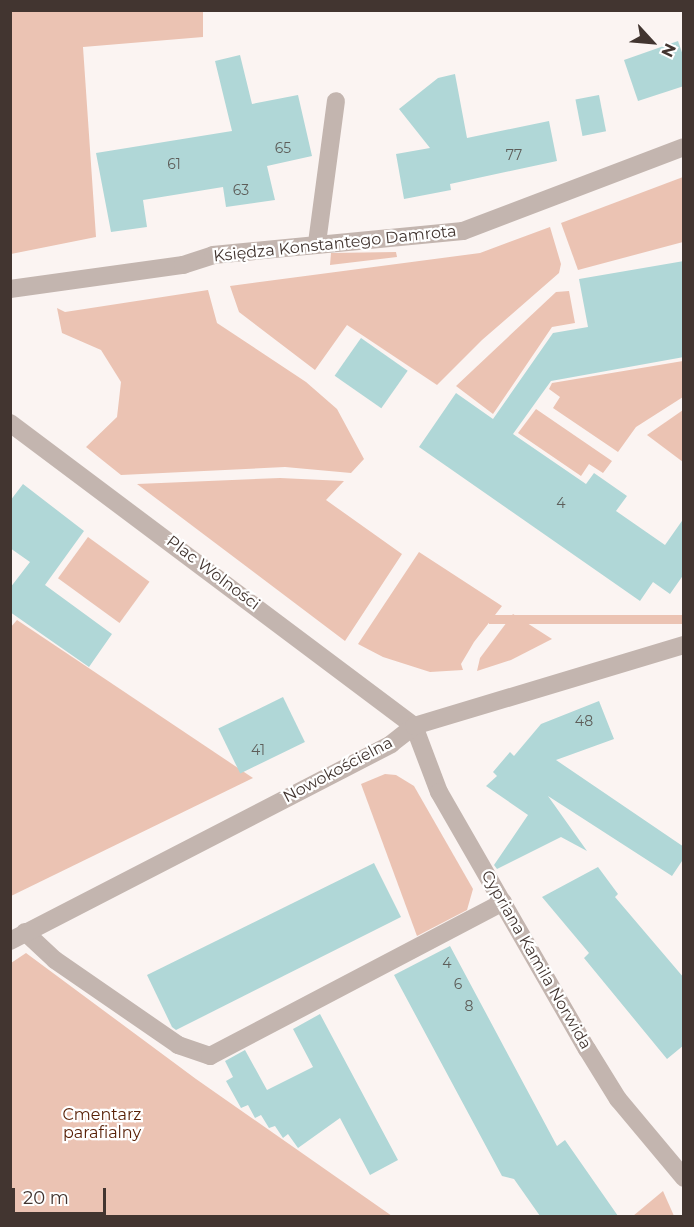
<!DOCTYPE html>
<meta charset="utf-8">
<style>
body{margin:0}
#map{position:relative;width:694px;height:1227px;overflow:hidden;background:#fbf4f2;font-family:Montserrat,sans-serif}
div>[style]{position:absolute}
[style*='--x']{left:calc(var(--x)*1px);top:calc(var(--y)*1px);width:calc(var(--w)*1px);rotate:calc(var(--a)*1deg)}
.green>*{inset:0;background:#ebc3b3;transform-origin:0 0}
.building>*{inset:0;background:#b0d7d7;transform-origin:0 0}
.service>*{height:18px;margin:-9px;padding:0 9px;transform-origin:9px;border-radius:9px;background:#c3b5af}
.minor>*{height:18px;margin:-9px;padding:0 9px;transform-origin:9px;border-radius:9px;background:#c3b5af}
span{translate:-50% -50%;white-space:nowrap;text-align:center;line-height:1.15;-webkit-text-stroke:4.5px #fff;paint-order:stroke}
.number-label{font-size:14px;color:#5e5e5a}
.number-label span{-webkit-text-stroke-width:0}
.street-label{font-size:16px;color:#423530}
.park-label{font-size:16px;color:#571f05}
.frame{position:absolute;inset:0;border:12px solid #423530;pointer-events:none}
.north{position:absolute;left:622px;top:12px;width:60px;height:60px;-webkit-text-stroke:4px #fff;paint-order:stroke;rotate:116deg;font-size:16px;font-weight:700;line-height:24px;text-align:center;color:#423530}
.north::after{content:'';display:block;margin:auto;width:21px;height:27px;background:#423530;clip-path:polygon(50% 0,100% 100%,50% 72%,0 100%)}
.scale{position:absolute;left:12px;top:1188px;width:94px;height:27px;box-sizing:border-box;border:3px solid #423530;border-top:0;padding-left:8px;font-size:18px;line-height:21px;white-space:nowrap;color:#423530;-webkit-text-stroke:4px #fff;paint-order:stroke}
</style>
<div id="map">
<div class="green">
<div style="clip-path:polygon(11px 10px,203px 11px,203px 37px,83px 47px,96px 237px,11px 254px)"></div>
<div style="clip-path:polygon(683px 177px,683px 242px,578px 270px,561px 223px)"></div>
<div style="clip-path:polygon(550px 227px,561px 264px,559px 273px,482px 340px,437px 385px,347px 325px,315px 370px,239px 312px,230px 286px,480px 253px)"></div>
<div style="clip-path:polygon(396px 252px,397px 257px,330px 265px,331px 253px)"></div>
<div style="clip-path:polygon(208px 290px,217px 323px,306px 382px,337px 409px,364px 459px,351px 473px,285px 467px,121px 475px,86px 447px,117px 417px,121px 382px,101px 350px,62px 333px,57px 308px,65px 312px)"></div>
<div style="clip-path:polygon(569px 291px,575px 323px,552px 327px,493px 414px,456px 386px,556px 292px)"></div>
<div style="clip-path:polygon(683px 361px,683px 397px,636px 427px,618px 452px,553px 408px,560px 397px,549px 389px,552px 383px)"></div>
<div style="clip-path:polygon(536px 409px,612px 461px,603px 473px,589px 464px,581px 476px,518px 433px)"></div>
<div style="clip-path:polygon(683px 410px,683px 462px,647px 435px)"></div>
<div style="clip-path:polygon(280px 478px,344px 481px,326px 500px,402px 554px,345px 641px,137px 484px)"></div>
<div style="left:88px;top:537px;width:76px;height:51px;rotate:36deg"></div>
<div style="clip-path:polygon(419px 552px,502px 606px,474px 642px,461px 664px,463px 670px,430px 672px,383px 657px,358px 644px)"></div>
<div style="clip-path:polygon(513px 614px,552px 639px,511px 660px,477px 671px,480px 658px)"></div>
<div style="left:683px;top:615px;width:9px;height:194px;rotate:90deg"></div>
<div style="clip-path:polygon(17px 620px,253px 778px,11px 896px,10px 628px)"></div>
<div style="clip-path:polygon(385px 774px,396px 775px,414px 786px,473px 889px,467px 910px,417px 936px,361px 784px)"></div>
<div style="clip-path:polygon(26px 953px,196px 1079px,392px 1216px,11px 1216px,11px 963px)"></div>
<div style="clip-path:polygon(663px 1191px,674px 1216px,633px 1216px)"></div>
</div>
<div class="building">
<div style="clip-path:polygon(678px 41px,684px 58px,684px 86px,638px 101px,624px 60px)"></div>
<div style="clip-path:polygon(240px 55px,252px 104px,298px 95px,312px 156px,267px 166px,275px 200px,226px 207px,223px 187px,143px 200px,147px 227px,111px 232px,96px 153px,232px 131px,215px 61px)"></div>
<div style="clip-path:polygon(455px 74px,467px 138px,549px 121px,557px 161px,450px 184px,451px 190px,404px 199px,396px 154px,430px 148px,399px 109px,438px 78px)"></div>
<div style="left:599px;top:95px;width:37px;height:24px;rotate:79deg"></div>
<div style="clip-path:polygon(684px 261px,684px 357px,551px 381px,513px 434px,586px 484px,594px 473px,627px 496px,616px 511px,665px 545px,684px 518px,684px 574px,670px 594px,653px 582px,640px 601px,419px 447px,456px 393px,493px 419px,553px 333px,588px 327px,579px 279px)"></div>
<div style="left:361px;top:338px;width:57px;height:46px;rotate:35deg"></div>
<div style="clip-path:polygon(23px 484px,84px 531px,45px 585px,112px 634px,89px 667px,10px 612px,10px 588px,30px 562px,10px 548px,10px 501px)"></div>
<div style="left:283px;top:697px;width:50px;height:72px;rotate:64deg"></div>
<div style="clip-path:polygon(599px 701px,614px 739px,556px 760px,684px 847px,684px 858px,672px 876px,548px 796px,587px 851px,561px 837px,497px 869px,494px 865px,528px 815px,486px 786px,497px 776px,493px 772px,510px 752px,514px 756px,541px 724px)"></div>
<div style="clip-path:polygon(374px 863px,401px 917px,176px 1030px,172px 1027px,147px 975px)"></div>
<div style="clip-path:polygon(598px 867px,618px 894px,615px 897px,684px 978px,684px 1045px,667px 1059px,584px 958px,589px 953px,542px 897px)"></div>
<div style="clip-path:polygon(450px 946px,557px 1146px,565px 1140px,618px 1216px,540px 1216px,514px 1179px,502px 1176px,394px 975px)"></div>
<div style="clip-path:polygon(320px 1014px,398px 1160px,370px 1175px,340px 1118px,298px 1148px,288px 1134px,283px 1138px,275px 1126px,269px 1128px,261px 1115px,255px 1118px,248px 1105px,241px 1108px,226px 1081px,233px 1077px,225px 1061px,245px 1050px,267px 1090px,313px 1067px,293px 1029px)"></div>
</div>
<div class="service">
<div style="--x:317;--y:243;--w:143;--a:-82.4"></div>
<div style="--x:25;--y:932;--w:41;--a:43"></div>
<div style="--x:55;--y:960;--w:150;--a:34.6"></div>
<div style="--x:178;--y:1045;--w:34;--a:19"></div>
<div style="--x:210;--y:1056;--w:331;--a:-27.7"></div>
</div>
<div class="minor">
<div style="--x:10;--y:289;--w:175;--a:-7.9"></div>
<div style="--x:183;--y:265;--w:32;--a:-18"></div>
<div style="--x:213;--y:255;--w:251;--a:-5.5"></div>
<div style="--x:463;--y:231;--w:236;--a:-20.8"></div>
<div style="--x:10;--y:423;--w:505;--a:36.87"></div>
<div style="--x:414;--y:726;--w:71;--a:69.3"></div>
<div style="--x:439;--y:792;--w:297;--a:60.1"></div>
<div style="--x:587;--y:1049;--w:59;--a:58.2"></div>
<div style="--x:618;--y:1099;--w:103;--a:50.1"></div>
<div style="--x:10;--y:941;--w:429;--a:-27.3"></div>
<div style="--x:391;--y:744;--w:29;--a:-38"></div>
<div style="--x:414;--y:726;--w:282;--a:-16.7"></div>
</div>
<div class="number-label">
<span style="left:283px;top:148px">65</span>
<span style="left:514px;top:155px">77</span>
<span style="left:174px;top:164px">61</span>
<span style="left:241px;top:190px">63</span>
<span style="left:561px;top:503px">4</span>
<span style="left:584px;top:721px">48</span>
<span style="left:258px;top:750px">41</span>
<span style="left:447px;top:963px">4</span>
<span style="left:458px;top:984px">6</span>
<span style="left:469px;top:1006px">8</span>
</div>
<div class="street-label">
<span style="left:335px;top:244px;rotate:-6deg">Księdza Konstantego Damrota</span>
<span style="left:213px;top:573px;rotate:37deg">Plac Wolności</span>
<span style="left:338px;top:770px;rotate:-28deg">Nowokościelna</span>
<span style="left:536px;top:960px;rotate:60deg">Cypriana Kamila Norwida</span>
</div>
<div class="park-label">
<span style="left:102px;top:1124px">Cmentarz<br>parafialny</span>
</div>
<div class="frame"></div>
<div class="north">N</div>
<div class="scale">20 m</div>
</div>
